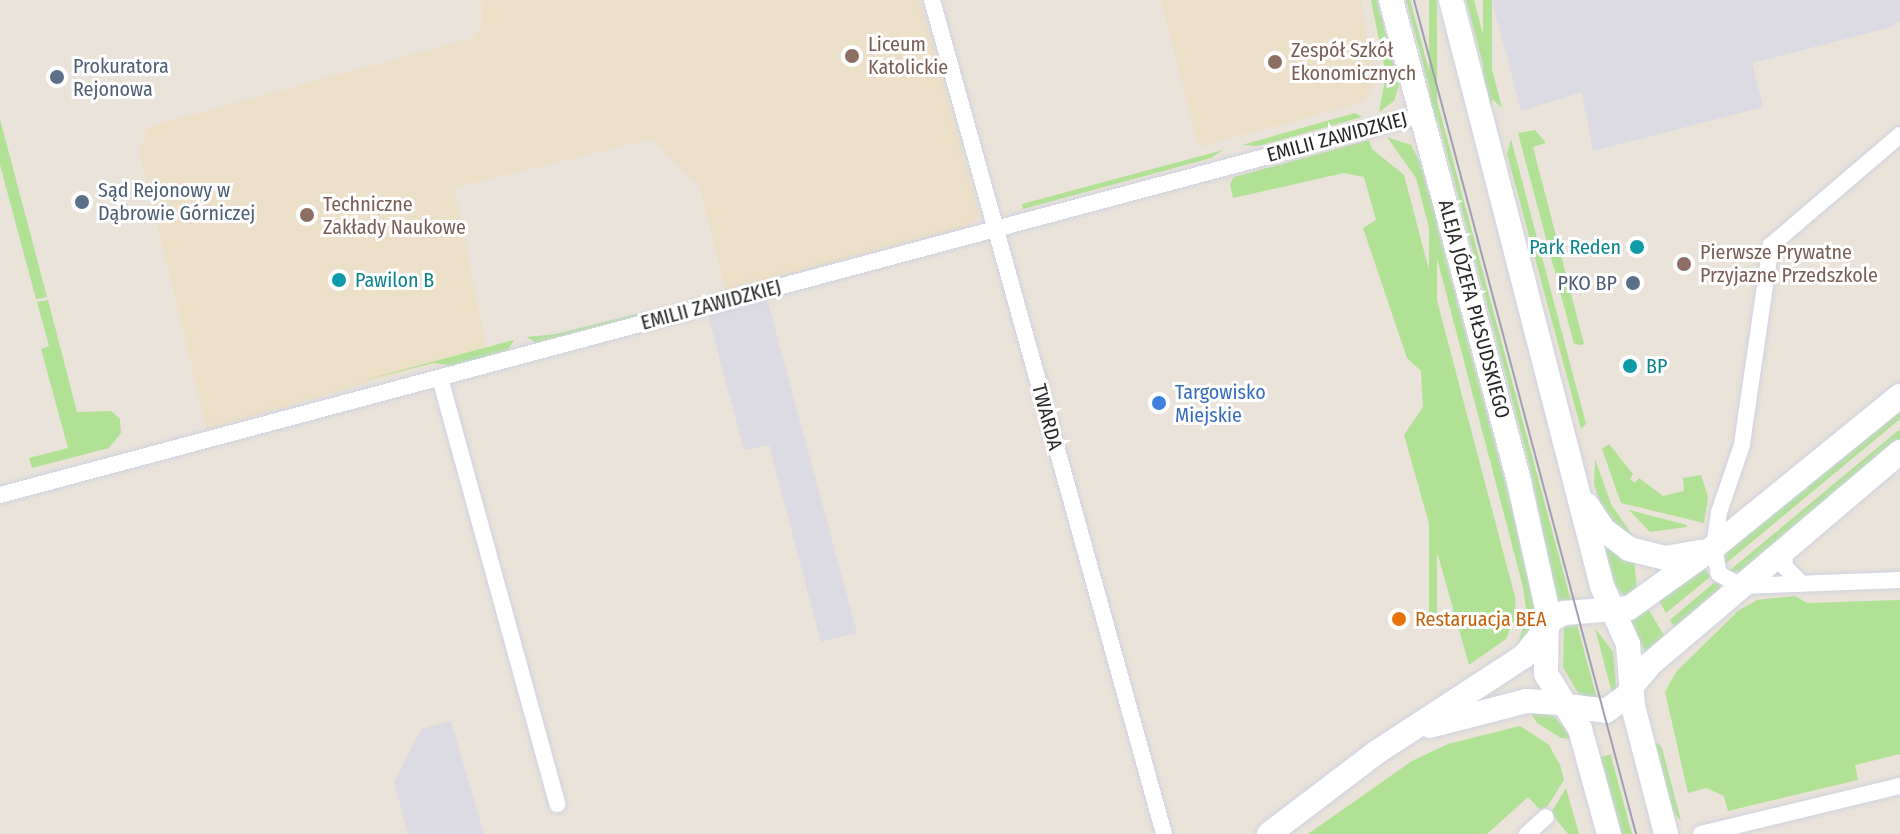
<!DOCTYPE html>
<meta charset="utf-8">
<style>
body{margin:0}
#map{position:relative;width:1900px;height:834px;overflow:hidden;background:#eae3d9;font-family:"Fira Sans Condensed",sans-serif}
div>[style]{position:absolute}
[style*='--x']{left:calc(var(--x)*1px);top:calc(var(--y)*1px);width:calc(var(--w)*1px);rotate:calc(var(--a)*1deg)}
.industrial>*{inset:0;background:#dcdae2}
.education>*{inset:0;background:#ece0c8}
.green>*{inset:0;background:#b0e195;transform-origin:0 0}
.roads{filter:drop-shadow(0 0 2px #ced2e1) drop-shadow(0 0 2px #ced2e1)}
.street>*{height:16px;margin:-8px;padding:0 8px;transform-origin:8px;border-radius:8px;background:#fff}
.secondary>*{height:24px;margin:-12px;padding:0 12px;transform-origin:12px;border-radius:12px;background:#fff}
.tram>*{height:2px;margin:-1px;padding:0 1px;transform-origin:1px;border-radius:1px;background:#9ca0b2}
.dots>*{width:22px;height:22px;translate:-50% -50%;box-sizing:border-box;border:4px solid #fff;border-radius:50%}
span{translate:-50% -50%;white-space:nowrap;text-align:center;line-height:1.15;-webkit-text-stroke:6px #fff;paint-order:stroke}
.education-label{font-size:20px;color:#785e54}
.left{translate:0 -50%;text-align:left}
.service-label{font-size:20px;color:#4e5e75}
.right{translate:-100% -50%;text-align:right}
.street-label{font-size:20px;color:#282828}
.culture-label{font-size:20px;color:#0d838f}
.shop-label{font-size:20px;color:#366cbe}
.food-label{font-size:20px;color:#c56008}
</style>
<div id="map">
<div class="industrial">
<div style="clip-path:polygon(1492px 0,1900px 0,1900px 20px,1892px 27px,1752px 63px,1763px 107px,1593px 151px,1582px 92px,1521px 111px)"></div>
<div style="clip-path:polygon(767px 299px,857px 633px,821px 642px,769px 445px,744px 450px,708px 315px)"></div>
<div style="clip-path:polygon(451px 721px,484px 834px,408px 834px,394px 782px,421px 729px)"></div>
</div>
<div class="education">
<div style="clip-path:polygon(481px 0,920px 0,980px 216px,967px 227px,726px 292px,700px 188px,652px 139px,454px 188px,488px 356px,452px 366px,434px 363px,207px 430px,139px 150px,148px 127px,471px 38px,482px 26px)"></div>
<div style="clip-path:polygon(1161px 0,1361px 0,1374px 87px,1364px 102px,1199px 147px)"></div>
</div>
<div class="green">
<div style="clip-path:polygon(1371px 0,1377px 0,1399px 85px,1394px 101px,1379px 112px,1386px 74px)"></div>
<div style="clip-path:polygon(1406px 0,1410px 0,1572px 605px,1558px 607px,1529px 463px)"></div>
<div style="left:1429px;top:0;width:8px;height:624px"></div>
<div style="clip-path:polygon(1466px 0,1474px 0,1502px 108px,1492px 99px)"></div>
<div style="left:1483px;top:0;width:9px;height:115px"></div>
<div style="clip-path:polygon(1355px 113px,1362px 117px,1258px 146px,1242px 145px)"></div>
<div style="clip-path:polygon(0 119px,47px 297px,36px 299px,0 165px)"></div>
<div style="clip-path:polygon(1535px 130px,1546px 143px,1533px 147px,1584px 344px,1580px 345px,1574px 344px,1518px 133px)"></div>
<div style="clip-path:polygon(1387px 137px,1411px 145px,1420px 162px,1534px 591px,1535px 625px,1515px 655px,1527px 613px,1522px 583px,1416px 178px)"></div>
<div style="clip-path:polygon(1511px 139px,1586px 424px,1581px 429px,1507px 154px)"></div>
<div style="clip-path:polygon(1369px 140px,1372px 149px,1404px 175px,1515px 597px,1516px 616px,1506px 639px,1469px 665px,1404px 435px,1423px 407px,1421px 371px,1407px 358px,1363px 228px,1376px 220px,1364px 177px,1344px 173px,1233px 198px,1230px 184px,1234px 177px)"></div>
<div style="clip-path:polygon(1223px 150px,1211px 158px,1023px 209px,1022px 204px)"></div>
<div style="clip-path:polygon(713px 295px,536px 343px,527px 337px,556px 334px)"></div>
<div style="clip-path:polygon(48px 300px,77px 412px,111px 411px,120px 419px,121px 433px,109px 448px,32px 468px,29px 458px,68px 448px,41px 349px,49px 346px,37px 302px)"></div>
<div style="clip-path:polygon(514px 340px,508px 350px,452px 366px,434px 363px,357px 382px)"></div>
<div style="clip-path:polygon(1900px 406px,1900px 419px,1724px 565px,1727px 551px)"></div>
<div style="clip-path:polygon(1900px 429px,1900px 442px,1742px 572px,1729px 571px)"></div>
<div style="clip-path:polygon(1609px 444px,1633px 474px,1630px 479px,1635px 483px,1639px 478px,1663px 496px,1684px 491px,1683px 478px,1701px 475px,1708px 497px,1704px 523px,1621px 503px,1602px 449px)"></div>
<div style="clip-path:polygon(1595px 459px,1611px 504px,1635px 539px,1625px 537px,1603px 511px,1594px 484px)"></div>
<div style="clip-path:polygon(1629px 510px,1687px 525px,1687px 527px,1650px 532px)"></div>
<div style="clip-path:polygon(1603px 544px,1634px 560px,1637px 588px,1626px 597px,1616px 587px)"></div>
<div style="clip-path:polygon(1704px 565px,1710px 577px,1666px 613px,1657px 597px)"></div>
<div style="clip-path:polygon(1715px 582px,1723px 588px,1676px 631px,1670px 620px)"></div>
<div style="clip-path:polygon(1795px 596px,1807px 603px,1900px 600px,1900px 754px,1855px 765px,1858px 780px,1728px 811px,1724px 796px,1706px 788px,1688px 793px,1665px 692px,1676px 672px,1738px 611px,1757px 600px)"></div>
<div style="clip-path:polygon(1646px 605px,1666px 639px,1646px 654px,1630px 618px)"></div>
<div style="clip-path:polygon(1577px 625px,1598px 702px,1578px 693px,1563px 667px,1564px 627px)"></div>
<div style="clip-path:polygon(1595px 628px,1613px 652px,1617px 694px,1613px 697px)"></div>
<div style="clip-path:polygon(1529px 711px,1554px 716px,1573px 739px,1561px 738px,1537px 723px)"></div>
<div style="clip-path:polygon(1520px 726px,1549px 745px,1560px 765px,1564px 780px,1547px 807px,1540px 810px,1528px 797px,1487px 834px,1308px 834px,1412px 761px,1448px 744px)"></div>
<div style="clip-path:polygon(1658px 743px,1662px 748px,1681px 821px,1673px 812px,1652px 744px)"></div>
<div style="clip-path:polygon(1612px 754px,1611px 756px,1632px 834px,1618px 834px,1598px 758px)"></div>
<div style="clip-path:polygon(1566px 788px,1579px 834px,1568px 834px,1551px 813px)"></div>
</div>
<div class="roads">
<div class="street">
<div style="--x:932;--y:0;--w:866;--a:74.45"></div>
<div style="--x:1900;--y:135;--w:170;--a:139.5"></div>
<div style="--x:1771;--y:245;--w:202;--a:98.3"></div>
<div style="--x:1742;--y:445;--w:71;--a:108.9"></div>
<div style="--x:1719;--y:512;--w:35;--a:98"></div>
<div style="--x:1714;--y:547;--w:27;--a:80"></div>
<div style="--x:1719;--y:574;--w:26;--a:28"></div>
<div style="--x:1742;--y:586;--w:158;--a:-2.2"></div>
<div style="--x:440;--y:378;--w:442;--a:74.6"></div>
<div style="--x:0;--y:495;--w:1472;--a:-14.96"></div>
<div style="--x:1784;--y:548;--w:19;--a:87"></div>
<div style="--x:1785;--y:567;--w:23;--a:45"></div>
<div style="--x:1527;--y:834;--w:25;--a:-42"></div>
<div style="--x:1701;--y:834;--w:205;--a:-13.6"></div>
</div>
<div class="secondary">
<div style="--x:1391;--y:0;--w:499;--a:75.1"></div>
<div style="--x:1519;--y:482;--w:129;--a:77.5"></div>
<div style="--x:1547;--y:608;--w:66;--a:90.9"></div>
<div style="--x:1546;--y:674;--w:65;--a:58.3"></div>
<div style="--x:1580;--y:729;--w:109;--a:74.6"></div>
<div style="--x:1451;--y:0;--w:605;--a:75.55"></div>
<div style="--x:1602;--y:586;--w:64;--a:65.9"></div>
<div style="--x:1628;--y:644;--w:62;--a:85.4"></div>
<div style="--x:1633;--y:706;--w:132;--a:75.5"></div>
<div style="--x:1587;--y:505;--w:30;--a:56"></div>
<div style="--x:1604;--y:530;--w:31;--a:37"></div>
<div style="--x:1629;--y:549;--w:38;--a:14"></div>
<div style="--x:1666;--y:558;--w:35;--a:-10"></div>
<div style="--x:1548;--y:621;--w:18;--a:-27"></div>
<div style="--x:1564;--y:613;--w:65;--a:-4.4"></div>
<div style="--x:1629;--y:608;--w:105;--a:-35.7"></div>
<div style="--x:1714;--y:547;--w:240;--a:-39.1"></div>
<div style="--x:1631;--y:687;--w:30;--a:-50"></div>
<div style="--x:1650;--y:664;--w:328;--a:-40.3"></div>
<div style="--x:1567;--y:706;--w:39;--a:7"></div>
<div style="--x:1606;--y:711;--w:31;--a:-36"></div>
<div style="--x:1430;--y:726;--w:99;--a:-14.6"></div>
<div style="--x:1526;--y:701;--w:37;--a:3"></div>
<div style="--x:1269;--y:834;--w:136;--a:-37.2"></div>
<div style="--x:1377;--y:752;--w:176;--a:-33.1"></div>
<div style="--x:1524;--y:656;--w:38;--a:-51"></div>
</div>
</div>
<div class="tram">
<div style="--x:1414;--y:0;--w:863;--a:75.09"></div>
</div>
<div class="dots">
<div style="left:852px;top:56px;background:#8d6e63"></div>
<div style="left:1275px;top:62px;background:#8d6e63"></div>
<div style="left:57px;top:77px;background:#5c6f8a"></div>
<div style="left:82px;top:202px;background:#5c6f8a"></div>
<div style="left:307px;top:215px;background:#8d6e63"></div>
<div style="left:1637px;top:247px;background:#0f9aa8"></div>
<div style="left:1684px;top:264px;background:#8d6e63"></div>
<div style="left:339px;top:280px;background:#0f9aa8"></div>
<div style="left:1633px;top:283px;background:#5c6f8a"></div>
<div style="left:1630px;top:366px;background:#0f9aa8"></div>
<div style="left:1159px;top:403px;background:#3f7fe0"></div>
<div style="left:1399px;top:619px;background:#e8710a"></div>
</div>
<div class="education-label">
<span class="left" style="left:868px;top:56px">Liceum<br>Katolickie</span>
<span class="left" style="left:1291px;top:62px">Zespół Szkół<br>Ekonomicznych</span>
<span class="left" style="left:323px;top:216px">Techniczne<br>Zakłady Naukowe</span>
<span class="left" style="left:1700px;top:264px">Pierwsze Prywatne<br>Przyjazne Przedszkole</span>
</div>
<div class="service-label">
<span class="left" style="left:73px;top:78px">Prokuratora<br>Rejonowa</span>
<span class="left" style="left:98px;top:202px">Sąd Rejonowy w<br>Dąbrowie Górniczej</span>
<span class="right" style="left:1617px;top:283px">PKO BP</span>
</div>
<div class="street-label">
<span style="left:1337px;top:137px;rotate:-15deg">EMILII ZAWIDZKIEJ</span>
<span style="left:711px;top:305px;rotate:-15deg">EMILII ZAWIDZKIEJ</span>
<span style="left:1474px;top:309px;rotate:75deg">ALEJA JÓZEFA PIŁSUDSKIEGO</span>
<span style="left:1047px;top:417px;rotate:75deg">TWARDA</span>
</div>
<div class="culture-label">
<span class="right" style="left:1621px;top:247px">Park Reden</span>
<span class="left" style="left:355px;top:280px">Pawilon B</span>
<span class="left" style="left:1646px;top:366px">BP</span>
</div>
<div class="shop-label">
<span class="left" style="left:1175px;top:404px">Targowisko<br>Miejskie</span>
</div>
<div class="food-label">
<span class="left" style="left:1415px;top:619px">Restaruacja BEA</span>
</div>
</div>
